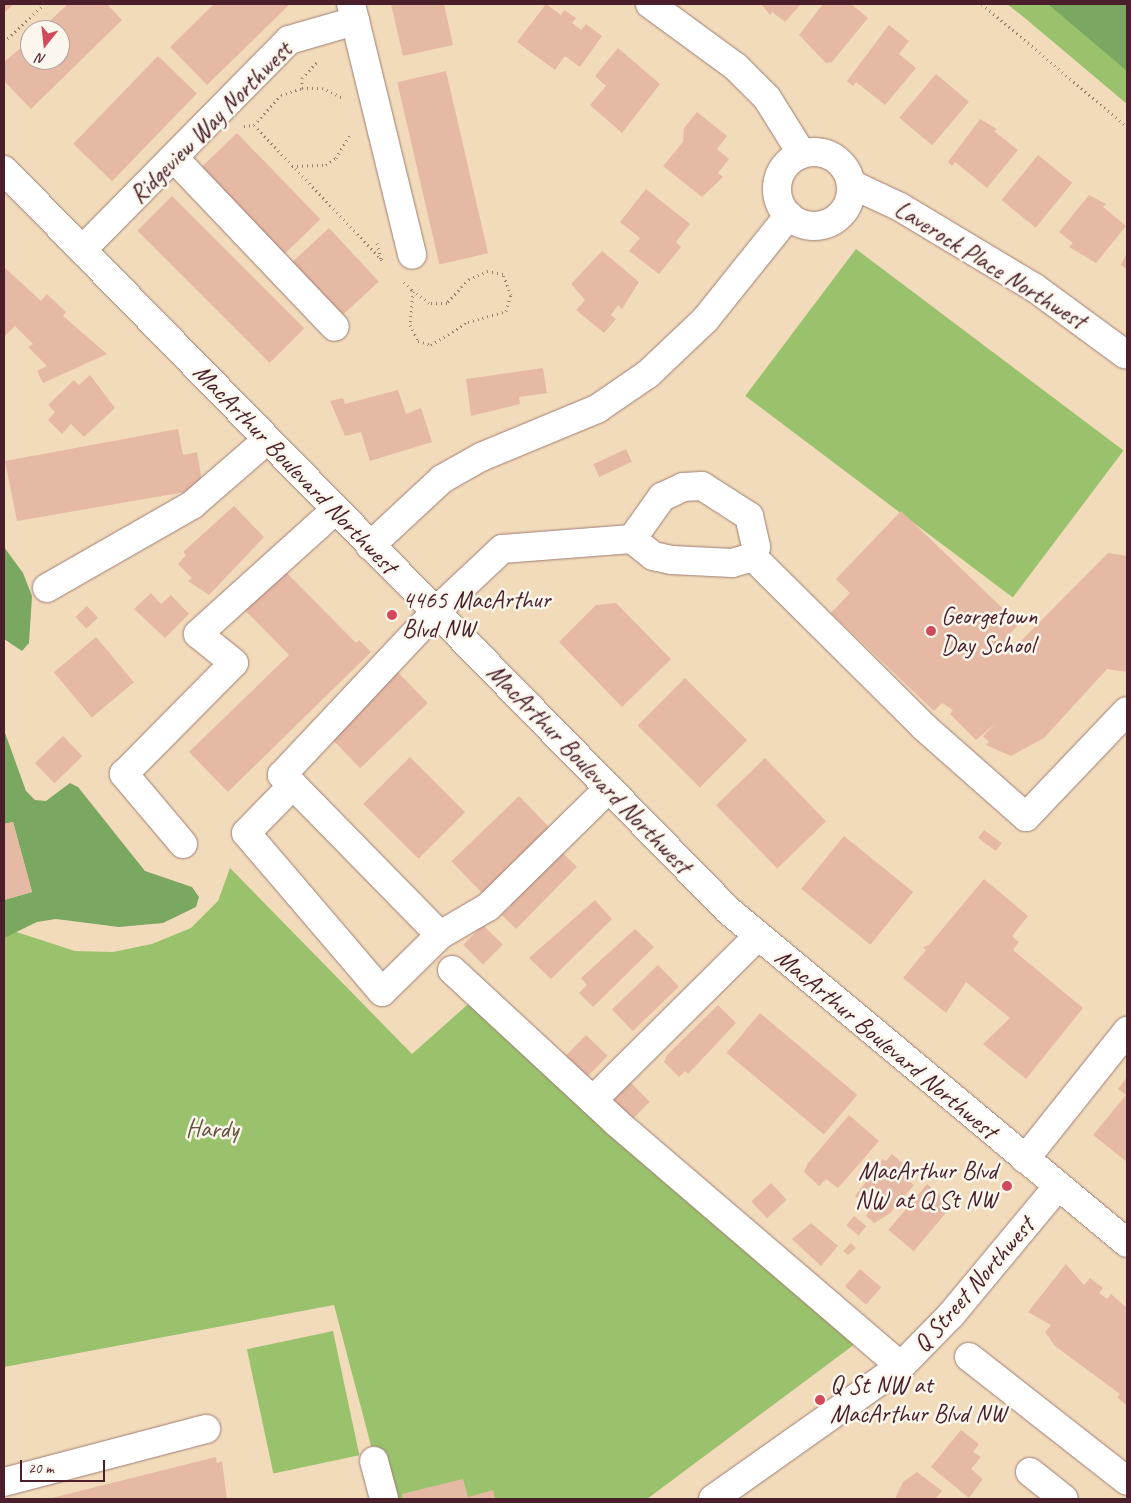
<!DOCTYPE html>
<style>
body{margin:0}
#map{position:relative;width:1131px;height:1503px;overflow:hidden;background:#f2dbbb;font-family:Caveat,sans-serif}
div>[style]{position:absolute}
[style*='--x']{left:calc(var(--x)*1px);top:calc(var(--y)*1px);width:calc(var(--w)*1px);rotate:calc(var(--a)*1deg)}
.green>*{inset:0;background:#9ac26d;transform-origin:0 0}
.forest>*{inset:0;background:#7ba860}
.building>*{inset:0;background:#e6b9a4;transform-origin:0 0}
.path>*{height:3px;margin-top:-1.5px;transform-origin:0;background:repeating-linear-gradient(90deg,#9e7d73 0 1px,transparent 0 5px)}
.roads{filter:drop-shadow(0 0 1px #9e7d73) drop-shadow(0 0 1px #9e7d73)}
.minor>*{height:28px;margin:-14px;padding:0 14px;transform-origin:14px;border-radius:14px;background:#fff}
.minor>.ring{margin:-14px;padding:0;box-sizing:content-box;background:none;border:28px solid #fff;border-radius:50%}
.major>*{height:28px;margin:-14px;padding:0 14px;transform-origin:14px;border-radius:14px;background:#fff}
.dots>*{width:14px;height:14px;translate:-50% -50%;box-sizing:border-box;border:2px solid #fbf7ec;border-radius:50%}
span{translate:-50% -50%;white-space:nowrap;text-align:center;line-height:1.15;-webkit-text-stroke:5px #fbf7ec;paint-order:stroke}
.street-label{font-size:25px;color:#4a1f2b}
.poi-label{font-size:25px;color:#4a1f2b}
.left{translate:0 -50%;text-align:left}
.right{translate:-100% -50%;text-align:right}
.park-label{font-size:25px;color:#62503f}
.frame{position:absolute;inset:0;border:5px solid #4a1f2b;pointer-events:none}
.north{position:absolute;left:20px;top:20px;width:50px;height:50px;box-sizing:border-box;background:#fbf7ec;border:1px solid #b4a19f;border-radius:50%;rotate:196deg;font-size:14px;font-weight:700;line-height:20px;text-align:center;color:#4a1f2b}
.north::after{content:'';display:block;margin:auto;width:18px;height:22px;background:#d1495b;clip-path:polygon(50% 0,100% 100%,50% 72%,0 100%)}
.scale{position:absolute;left:20px;top:1460px;width:85px;height:22px;box-sizing:border-box;border:2px solid #4a1f2b;border-top:0;padding-left:6px;font-size:15px;line-height:18px;white-space:nowrap;color:#4a1f2b;-webkit-text-stroke:4px #fbf7ec;paint-order:stroke}
</style>
<div id="map">
<div class="green">
<div style="clip-path:polygon(1007px 4px,1127px 4px,1127px 104px,1026px 19px)"></div>
<div style="left:856px;top:249px;width:335px;height:184px;rotate:37deg"></div>
<div style="clip-path:polygon(230px 868px,412px 1054px,475px 998px,855px 1344px,647px 1499px,385px 1499px,334px 1305px,4px 1367px,4px 928px,75px 951px,113px 952px,152px 944px,191px 928px,218px 901px)"></div>
<div style="left:333px;top:1331px;width:127px;height:88px;rotate:78deg"></div>
</div>
<div class="forest">
<div style="clip-path:polygon(1048px 4px,1127px 4px,1127px 71px)"></div>
<div style="clip-path:polygon(4px 547px,23px 573px,32px 596px,29px 643px,22px 651px,4px 639px)"></div>
<div style="clip-path:polygon(4px 730px,26px 791px,35px 800px,46px 801px,70px 783px,78px 787px,145px 871px,192px 887px,199px 897px,196px 907px,163px 923px,119px 927px,56px 919px,37px 922px,4px 938px,4px 900px,32px 892px,13px 822px,4px 824px)"></div>
</div>
<div class="building">
<div style="clip-path:polygon(4px 4px,14px 4px,4px 13px)"></div>
<div style="clip-path:polygon(68px 4px,107px 4px,122px 20px,31px 109px,4px 81px,4px 62px,30px 40px,30px 60px,60px 60px,60px 30px,40px 30px)"></div>
<div style="clip-path:polygon(214px 4px,290px 4px,207px 85px,170px 47px)"></div>
<div style="clip-path:polygon(391px 4px,444px 4px,453px 45px,403px 56px)"></div>
<div style="clip-path:polygon(546px 4px,561px 15px,564px 10px,576px 18px,572px 23px,581px 30px,586px 24px,602px 36px,580px 67px,565px 56px,555px 70px,517px 42px)"></div>
<div style="clip-path:polygon(761px 4px,801px 4px,785px 22px,772px 12px,770px 15px)"></div>
<div style="clip-path:polygon(823px 4px,851px 4px,868px 18px,832px 62px,826px 63px,799px 35px)"></div>
<div style="clip-path:polygon(889px 25px,909px 41px,899px 54px,916px 68px,885px 105px,856px 82px,853px 86px,847px 81px)"></div>
<div style="clip-path:polygon(618px 48px,660px 84px,622px 133px,590px 105px,606px 86px,595px 76px)"></div>
<div style="left:158px;top:56px;width:54px;height:122px;rotate:44deg"></div>
<div style="left:446px;top:71px;width:187px;height:50px;rotate:77deg"></div>
<div style="left:936px;top:74px;width:43px;height:57px;rotate:40deg"></div>
<div style="clip-path:polygon(697px 112px,727px 136px,717px 149px,729px 159px,718px 173px,723px 177px,702px 197px,663px 166px,683px 142px,684px 128px)"></div>
<div style="clip-path:polygon(980px 119px,997px 129px,994px 131px,1018px 150px,987px 188px,955px 162px,952px 166px,948px 162px)"></div>
<div style="left:237px;top:133px;width:120px;height:52px;rotate:46deg"></div>
<div style="left:1038px;top:155px;width:44px;height:58px;rotate:39deg"></div>
<div style="clip-path:polygon(646px 189px,690px 224px,676px 242px,681px 247px,659px 274px,629px 251px,640px 238px,620px 222px)"></div>
<div style="clip-path:polygon(1089px 195px,1106px 204px,1103px 207px,1126px 226px,1096px 263px,1069px 247px,1073px 243px,1059px 232px)"></div>
<div style="left:172px;top:196px;width:187px;height:49px;rotate:45deg"></div>
<div style="left:329px;top:228px;width:73px;height:52px;rotate:47deg"></div>
<div style="clip-path:polygon(602px 251px,639px 282px,622px 309px,618px 305px,611px 315px,616px 319px,604px 333px,576px 310px,585px 300px,571px 284px)"></div>
<div style="clip-path:polygon(1127px 252px,1127px 270px,1121px 265px)"></div>
<div style="clip-path:polygon(4px 267px,41px 301px,47px 294px,66px 312px,63px 316px,107px 354px,43px 383px,37px 371px,47px 366px,28px 347px,33px 344px,15px 326px,4px 337px)"></div>
<div style="clip-path:polygon(543px 368px,547px 393px,519px 397px,520px 404px,471px 416px,466px 379px)"></div>
<div style="clip-path:polygon(90px 375px,115px 408px,84px 437px,71px 424px,62px 434px,48px 420px,55px 412px,48px 405px,74px 380px,79px 385px)"></div>
<div style="clip-path:polygon(398px 390px,406px 414px,421px 408px,432px 442px,370px 461px,361px 432px,345px 436px,330px 401px,343px 398px,345px 404px)"></div>
<div style="clip-path:polygon(178px 429px,183px 455px,197px 452px,202px 481px,191px 491px,17px 521px,5px 461px)"></div>
<div style="left:626px;top:449px;width:14px;height:36px;rotate:65deg"></div>
<div style="clip-path:polygon(234px 506px,264px 537px,209px 595px,188px 581px,192px 578px,178px 564px,186px 555px,183px 552px)"></div>
<div style="clip-path:polygon(901px 511px,1019px 624px,1007px 637px,1016px 646px,1108px 553px,1127px 556px,1127px 672px,1107px 669px,1044px 738px,1011px 756px,986px 745px,989px 742px,983px 736px,996px 723px,976px 740px,950px 714px,953px 710px,942px 703px,934px 711px,831px 613px,850px 593px,836px 579px)"></div>
<div style="clip-path:polygon(280px 566px,356px 643px,359px 640px,371px 652px,228px 792px,189px 752px,289px 655px,240px 605px)"></div>
<div style="clip-path:polygon(151px 593px,161px 604px,171px 595px,189px 614px,165px 638px,134px 609px)"></div>
<div style="clip-path:polygon(616px 603px,671px 659px,622px 707px,559px 642px,596px 605px)"></div>
<div style="left:87px;top:606px;width:16px;height:16px;rotate:47deg"></div>
<div style="left:96px;top:637px;width:59px;height:55px;rotate:50deg"></div>
<div style="left:393px;top:667px;width:50px;height:94px;rotate:46deg"></div>
<div style="left:685px;top:678px;width:88px;height:67px;rotate:45deg"></div>
<div style="left:63px;top:736px;width:28px;height:39px;rotate:46deg"></div>
<div style="left:410px;top:757px;width:78px;height:66px;rotate:45deg"></div>
<div style="left:765px;top:758px;width:88px;height:68px;rotate:46deg"></div>
<div style="left:519px;top:796px;width:49px;height:94px;rotate:46deg"></div>
<div style="clip-path:polygon(13px 822px,32px 892px,4px 900px,4px 824px)"></div>
<div style="left:984px;top:830px;width:22px;height:10px;rotate:36deg"></div>
<div style="left:844px;top:836px;width:89px;height:68px;rotate:39deg"></div>
<div style="clip-path:polygon(560px 850px,577px 867px,516px 929px,502px 915px,511px 906px,505px 899px)"></div>
<div style="clip-path:polygon(984px 879px,1028px 916px,1012px 936px,1019px 942px,1013px 950px,1083px 1008px,1026px 1079px,983px 1044px,1010px 1018px,966px 982px,946px 1013px,903px 978px,926px 950px,923px 947px,929px 945px)"></div>
<div style="clip-path:polygon(595px 900px,612px 919px,551px 979px,529px 958px)"></div>
<div style="left:483px;top:925px;width:28px;height:28px;rotate:45deg"></div>
<div style="clip-path:polygon(635px 929px,654px 947px,593px 1007px,579px 993px,587px 985px,581px 978px)"></div>
<div style="left:658px;top:965px;width:30px;height:64px;rotate:46deg"></div>
<div style="clip-path:polygon(718px 1005px,736px 1023px,688px 1074px,685px 1071px,679px 1077px,664px 1062px,667px 1055px)"></div>
<div style="left:760px;top:1013px;width:127px;height:52px;rotate:40deg"></div>
<div style="left:586px;top:1035px;width:30px;height:29px;rotate:44deg"></div>
<div style="clip-path:polygon(1127px 1077px,1127px 1162px,1093px 1135px,1126px 1095px,1118px 1089px)"></div>
<div style="left:630px;top:1082px;width:28px;height:28px;rotate:45deg"></div>
<div style="clip-path:polygon(849px 1115px,879px 1141px,838px 1188px,826px 1179px,819px 1186px,804px 1172px,808px 1163px)"></div>
<div style="clip-path:polygon(892px 1154px,915px 1174px,909px 1181px,914px 1185px,889px 1214px,874px 1223px,866px 1216px,870px 1208px,855px 1196px,883px 1159px,886px 1161px)"></div>
<div style="left:771px;top:1183px;width:23px;height:27px;rotate:47deg"></div>
<div style="left:927px;top:1184px;width:33px;height:60px;rotate:40deg"></div>
<div style="left:854px;top:1216px;width:16px;height:12px;rotate:40deg"></div>
<div style="clip-path:polygon(811px 1223px,838px 1246px,821px 1266px,792px 1239px)"></div>
<div style="clip-path:polygon(851px 1243px,856px 1248px,848px 1255px,843px 1251px)"></div>
<div style="clip-path:polygon(1066px 1264px,1084px 1285px,1090px 1278px,1103px 1288px,1099px 1293px,1107px 1299px,1111px 1294px,1127px 1308px,1127px 1406px,1117px 1397px,1120px 1394px,1055px 1346px,1045px 1332px,1051px 1325px,1028px 1312px)"></div>
<div style="left:860px;top:1269px;width:28px;height:23px;rotate:41deg"></div>
<div style="clip-path:polygon(961px 1430px,979px 1444px,973px 1452px,981px 1457px,971px 1469px,983px 1479px,969px 1498px,931px 1467px)"></div>
<div style="clip-path:polygon(216px 1457px,217px 1463px,222px 1461px,227px 1499px,48px 1499px)"></div>
<div style="clip-path:polygon(917px 1472px,942px 1491px,935px 1499px,895px 1499px,903px 1482px)"></div>
<div style="clip-path:polygon(463px 1479px,468px 1497px,493px 1490px,495px 1499px,403px 1499px,402px 1494px)"></div>
</div>
<div class="path">
<div style="--x:982;--y:4;--w:190;--a:40.3"></div>
<div style="--x:4;--y:42;--w:55;--a:-43.5"></div>
<div style="--x:302;--y:88;--w:10;--a:-90"></div>
<div style="--x:302;--y:78;--w:22;--a:-47"></div>
<div style="--x:254;--y:125;--w:40;--a:-48"></div>
<div style="--x:281;--y:95;--w:22;--a:-18"></div>
<div style="--x:302;--y:88;--w:20;--a:0"></div>
<div style="--x:322;--y:88;--w:23;--a:25"></div>
<div style="--x:244;--y:126;--w:10;--a:-6"></div>
<div style="--x:254;--y:125;--w:189;--a:46.5"></div>
<div style="--x:292;--y:166;--w:34;--a:-2"></div>
<div style="--x:326;--y:165;--w:12;--a:-35"></div>
<div style="--x:336;--y:158;--w:29;--a:-59"></div>
<div style="--x:377;--y:243;--w:16;--a:76"></div>
<div style="--x:404;--y:282;--w:13;--a:45"></div>
<div style="--x:413;--y:291;--w:34;--a:95"></div>
<div style="--x:410;--y:325;--w:18;--a:63"></div>
<div style="--x:418;--y:341;--w:14;--a:17"></div>
<div style="--x:431;--y:345;--w:44;--a:-31.9"></div>
<div style="--x:468;--y:322;--w:40;--a:-16"></div>
<div style="--x:506;--y:311;--w:17;--a:-73"></div>
<div style="--x:511;--y:295;--w:22;--a:-111"></div>
<div style="--x:503;--y:274;--w:15;--a:-169"></div>
<div style="--x:488;--y:271;--w:21;--a:157"></div>
<div style="--x:469;--y:279;--w:33;--a:133"></div>
<div style="--x:447;--y:303;--w:18;--a:180"></div>
<div style="--x:429;--y:303;--w:20;--a:-143"></div>
</div>
<div class="roads">
<div class="minor">
<div style="--x:351;--y:4;--w:258;--a:76.3"></div>
<div style="--x:650;--y:4;--w:107;--a:36.2"></div>
<div style="--x:736;--y:67;--w:44;--a:45"></div>
<div style="--x:767;--y:98;--w:66;--a:58"></div>
<div class="ring" style="left:777px;top:152px;width:46px;height:46px"></div>
<div style="--x:174;--y:158;--w:233;--a:46.4"></div>
<div style="--x:851;--y:184;--w:54;--a:25.1"></div>
<div style="--x:900;--y:207;--w:157;--a:31"></div>
<div style="--x:1035;--y:288;--w:112;--a:36.3"></div>
<div style="--x:82;--y:250;--w:295;--a:-45.4"></div>
<div style="--x:289;--y:40;--w:69;--a:-16.1"></div>
<div style="--x:632;--y:539;--w:52;--a:-54.5"></div>
<div style="--x:662;--y:497;--w:23;--a:-25"></div>
<div style="--x:683;--y:487;--w:19;--a:-3"></div>
<div style="--x:702;--y:486;--w:56;--a:32.6"></div>
<div style="--x:749;--y:516;--w:32;--a:77"></div>
<div style="--x:756;--y:547;--w:10;--a:107"></div>
<div style="--x:370;--y:546;--w:98;--a:-42.9"></div>
<div style="--x:442;--y:479;--w:45;--a:-29.4"></div>
<div style="--x:481;--y:457;--w:126;--a:-22.5"></div>
<div style="--x:597;--y:409;--w:62;--a:-34.5"></div>
<div style="--x:648;--y:374;--w:79;--a:-43.5"></div>
<div style="--x:705;--y:320;--w:134;--a:-51.3"></div>
<div style="--x:753;--y:557;--w:241;--a:44.8"></div>
<div style="--x:924;--y:727;--w:136;--a:41.4"></div>
<div style="--x:1026;--y:817;--w:146;--a:-46.4"></div>
<div style="--x:47;--y:588;--w:167;--a:-29.8"></div>
<div style="--x:192;--y:505;--w:99;--a:-40.9"></div>
<div style="--x:293;--y:785;--w:210;--a:45.6"></div>
<div style="--x:440;--y:935;--w:81;--a:135.5"></div>
<div style="--x:382;--y:992;--w:209;--a:-130.5"></div>
<div style="--x:246;--y:833;--w:67;--a:-45.6"></div>
<div style="--x:293;--y:785;--w:15;--a:-138"></div>
<div style="--x:282;--y:775;--w:224;--a:-46.8"></div>
<div style="--x:435;--y:612;--w:92;--a:-43.2"></div>
<div style="--x:502;--y:549;--w:130;--a:-4.4"></div>
<div style="--x:632;--y:539;--w:27;--a:39"></div>
<div style="--x:653;--y:556;--w:19;--a:12"></div>
<div style="--x:672;--y:560;--w:60;--a:2.9"></div>
<div style="--x:732;--y:563;--w:22;--a:-16"></div>
<div style="--x:183;--y:844;--w:92;--a:-130.1"></div>
<div style="--x:124;--y:774;--w:156;--a:-45.3"></div>
<div style="--x:234;--y:663;--w:46;--a:-141.1"></div>
<div style="--x:198;--y:634;--w:185;--a:-42.1"></div>
<div style="--x:440;--y:935;--w:56;--a:-30.3"></div>
<div style="--x:488;--y:907;--w:168;--a:-44.5"></div>
<div style="--x:452;--y:970;--w:225;--a:42.8"></div>
<div style="--x:617;--y:1123;--w:374;--a:40.6"></div>
<div style="--x:593;--y:1100;--w:231;--a:-44.8"></div>
<div style="--x:1025;--y:1159;--w:164;--a:-51.4"></div>
<div style="--x:969;--y:1357;--w:201;--a:38.1"></div>
<div style="--x:374;--y:1461;--w:39;--a:75"></div>
<div style="--x:1030;--y:1472;--w:43;--a:38.5"></div>
<div style="--x:4;--y:1482;--w:209;--a:-14.7"></div>
<div style="--x:713;--y:1499;--w:230;--a:-35.3"></div>
<div style="--x:901;--y:1366;--w:71;--a:-45.6"></div>
<div style="--x:951;--y:1315;--w:168;--a:-50.3"></div>
</div>
<div class="major">
<div style="--x:4;--y:170;--w:1037;--a:45.63"></div>
<div style="--x:729;--y:911;--w:518;--a:39.83"></div>
</div>
</div>
<div class="dots">
<div style="left:392px;top:615px;background:#d1495b"></div>
<div style="left:931px;top:631px;background:#d1495b"></div>
<div style="left:1007px;top:1186px;background:#d1495b"></div>
<div style="left:820px;top:1400px;background:#d1495b"></div>
</div>
<div class="street-label">
<span style="left:211px;top:123px;rotate:-45deg">Ridgeview Way Northwest</span>
<span style="left:990px;top:265px;rotate:32deg">Laverock Place Northwest</span>
<span style="left:295px;top:469px;rotate:46deg">MacArthur Boulevard Northwest</span>
<span style="left:589px;top:769px;rotate:46deg">MacArthur Boulevard Northwest</span>
<span style="left:886px;top:1044px;rotate:40deg">MacArthur Boulevard Northwest</span>
<span style="left:974px;top:1285px;rotate:-49deg">Q Street Northwest</span>
</div>
<div class="poi-label">
<span class="left" style="left:402px;top:615px">4465 MacArthur<br>Blvd NW</span>
<span class="left" style="left:941px;top:631px">Georgetown<br>Day School</span>
<span class="right" style="left:997px;top:1186px">MacArthur Blvd<br>NW at Q St NW</span>
<span class="left" style="left:830px;top:1400px">Q St NW at<br>MacArthur Blvd NW</span>
</div>
<div class="park-label">
<span style="left:212px;top:1129px">Hardy</span>
</div>
<div class="frame"></div>
<div class="north">N</div>
<div class="scale">20 m</div>
</div>
